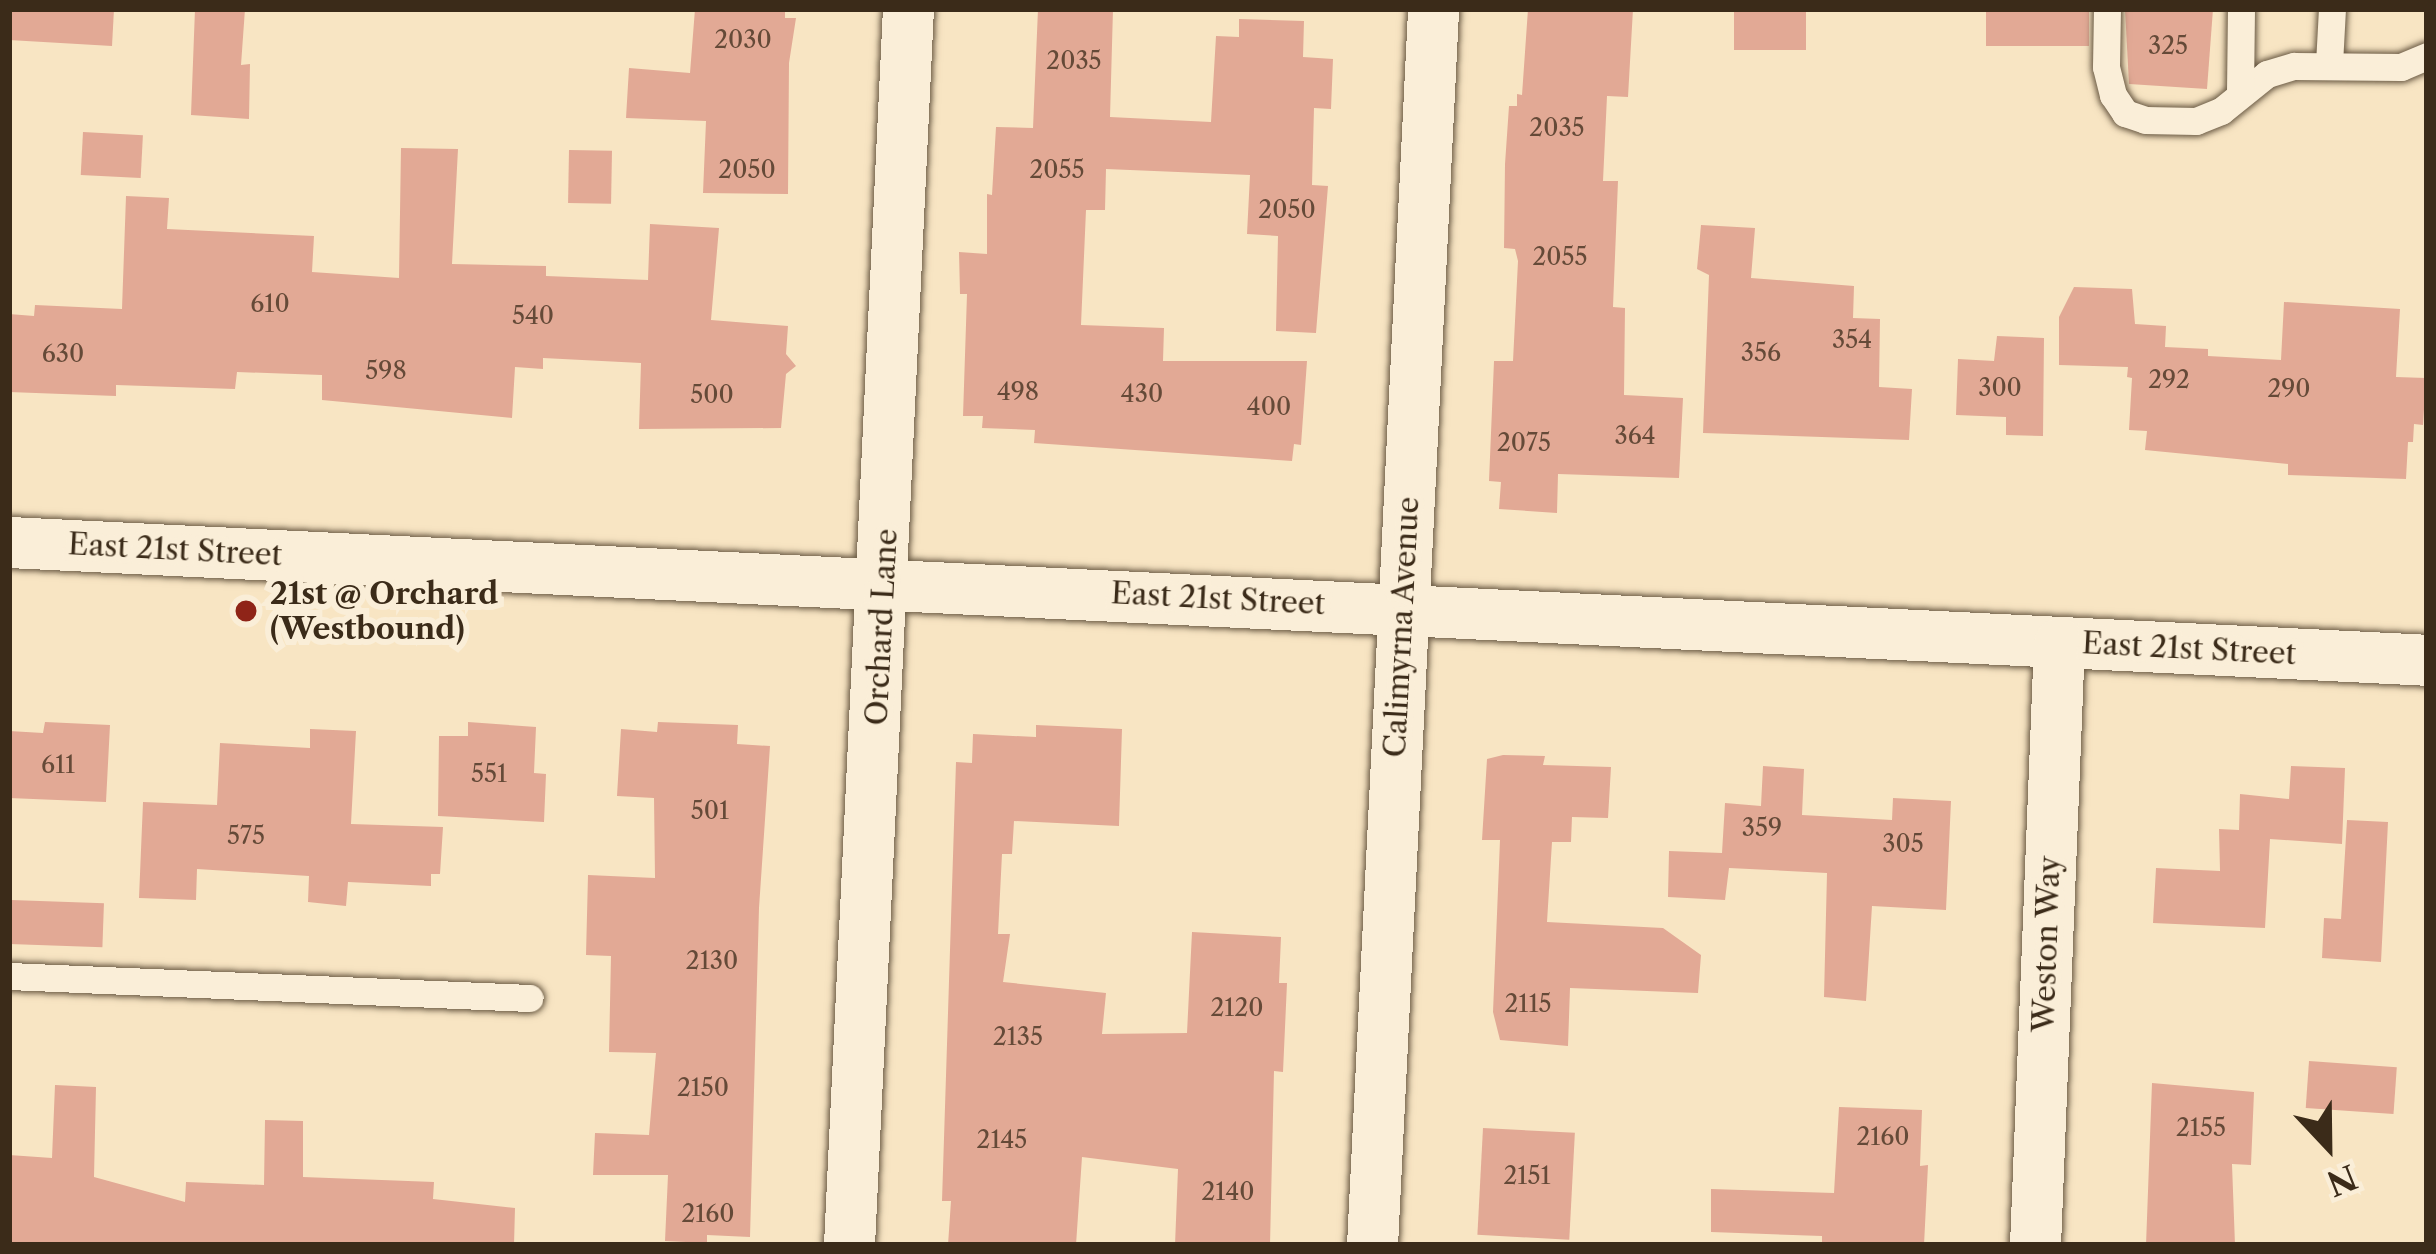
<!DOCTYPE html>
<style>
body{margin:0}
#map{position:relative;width:2436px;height:1254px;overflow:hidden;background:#f8e5c3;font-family:"Libre Caslon Text",serif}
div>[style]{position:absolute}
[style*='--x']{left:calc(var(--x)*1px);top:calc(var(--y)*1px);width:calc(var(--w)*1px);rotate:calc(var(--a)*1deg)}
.building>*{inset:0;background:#e2a995;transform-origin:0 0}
.roads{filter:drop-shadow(0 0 3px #6a5a44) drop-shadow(0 0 3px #6a5a44)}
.service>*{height:27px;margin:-13.5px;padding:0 13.5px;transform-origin:13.5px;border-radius:13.5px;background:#faeed8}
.minor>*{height:51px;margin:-25.5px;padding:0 25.5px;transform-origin:25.5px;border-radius:25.5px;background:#faeed8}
.dots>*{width:33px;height:33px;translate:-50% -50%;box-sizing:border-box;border:6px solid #faeed8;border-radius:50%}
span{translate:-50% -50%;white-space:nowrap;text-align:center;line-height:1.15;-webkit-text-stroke:12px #faeed8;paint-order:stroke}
.number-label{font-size:24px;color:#654a38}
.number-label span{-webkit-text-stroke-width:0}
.street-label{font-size:30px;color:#3b2b19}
.poi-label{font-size:30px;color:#3b2b19;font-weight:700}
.left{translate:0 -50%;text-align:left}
.frame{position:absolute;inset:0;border:12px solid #3b2b19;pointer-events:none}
.north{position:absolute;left:2268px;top:1086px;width:120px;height:120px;-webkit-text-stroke:9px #faeed8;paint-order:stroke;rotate:158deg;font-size:33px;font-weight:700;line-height:48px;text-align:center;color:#3b2b19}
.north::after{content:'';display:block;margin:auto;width:42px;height:54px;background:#3b2b19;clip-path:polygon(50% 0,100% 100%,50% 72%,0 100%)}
</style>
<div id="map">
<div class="building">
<div style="clip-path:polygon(9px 9px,114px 9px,112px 46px,9px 40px)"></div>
<div style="clip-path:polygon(195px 9px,245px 9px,241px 65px,250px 64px,249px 119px,191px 115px)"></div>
<div style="clip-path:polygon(695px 9px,785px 9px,785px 18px,796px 18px,789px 63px,788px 194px,703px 193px,706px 121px,626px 118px,629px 68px,690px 73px)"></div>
<div style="clip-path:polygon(1038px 9px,1113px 9px,1110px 117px,1211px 122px,1216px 36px,1239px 37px,1239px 19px,1304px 21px,1303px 57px,1333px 59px,1331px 109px,1314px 108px,1312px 185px,1328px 186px,1316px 333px,1276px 331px,1278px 236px,1247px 234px,1250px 175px,1106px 169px,1105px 210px,1086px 210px,1081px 325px,1164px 328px,1163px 361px,1307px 361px,1301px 445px,1294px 444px,1292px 461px,1034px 443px,1035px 430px,982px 428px,983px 416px,963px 416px,967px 294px,960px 294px,959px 252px,987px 254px,987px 194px,992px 195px,996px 127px,1033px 128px)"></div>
<div style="clip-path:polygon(1528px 9px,1633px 9px,1628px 97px,1607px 96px,1603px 181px,1618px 181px,1613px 307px,1625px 308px,1624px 395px,1683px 398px,1679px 478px,1558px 474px,1557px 513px,1499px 509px,1501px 482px,1489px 481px,1494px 361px,1513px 361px,1518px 261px,1515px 249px,1504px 248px,1505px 164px,1509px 106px,1517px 106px,1517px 94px,1522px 95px)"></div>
<div style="left:1734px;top:9px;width:72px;height:41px"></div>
<div style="left:1986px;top:9px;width:103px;height:37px"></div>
<div style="clip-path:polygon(2125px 9px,2213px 9px,2207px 89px,2129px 84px)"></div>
<div style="left:83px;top:132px;width:60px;height:43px;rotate:3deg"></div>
<div style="clip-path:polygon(401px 148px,458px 149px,452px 264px,546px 266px,546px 276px,648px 280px,650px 224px,719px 228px,711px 320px,788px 326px,786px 354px,796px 366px,786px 374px,781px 428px,639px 429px,641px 363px,543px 358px,543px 369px,515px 367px,512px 418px,322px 400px,322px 375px,237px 372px,235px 389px,116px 385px,116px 396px,9px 392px,9px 314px,34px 316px,35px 305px,122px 309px,126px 196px,169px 198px,167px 229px,314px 236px,312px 272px,399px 278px)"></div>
<div style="left:569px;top:150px;width:43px;height:53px;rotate:1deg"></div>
<div style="clip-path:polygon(1701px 225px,1755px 228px,1751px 278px,1854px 286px,1853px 318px,1880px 319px,1879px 387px,1912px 389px,1909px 440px,1703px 433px,1709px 275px,1697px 269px)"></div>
<div style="clip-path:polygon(2074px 287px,2132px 289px,2135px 324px,2166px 326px,2165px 347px,2208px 349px,2208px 356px,2281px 360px,2284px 302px,2400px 309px,2396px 377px,2426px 378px,2423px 425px,2414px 424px,2413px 442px,2408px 442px,2406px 479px,2288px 475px,2288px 464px,2145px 450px,2147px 431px,2129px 430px,2132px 378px,2127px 377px,2128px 367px,2059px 365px,2059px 317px)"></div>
<div style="clip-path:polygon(1997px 336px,2044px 338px,2043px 436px,2006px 435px,2006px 417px,1956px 415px,1958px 359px,1994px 361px)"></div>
<div style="clip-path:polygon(45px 722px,110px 725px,106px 802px,9px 798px,9px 731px,43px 733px)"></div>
<div style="clip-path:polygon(468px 722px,536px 727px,534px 773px,546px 774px,544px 822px,438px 816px,439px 736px,468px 736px)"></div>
<div style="clip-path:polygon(658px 722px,738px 725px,737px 744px,770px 746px,759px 908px,750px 1237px,707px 1235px,707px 1243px,665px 1241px,668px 1175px,593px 1175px,595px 1133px,649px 1135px,656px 1053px,609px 1052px,611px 956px,586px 955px,588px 875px,655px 878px,654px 798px,617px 796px,621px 729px,657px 732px)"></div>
<div style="clip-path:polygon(1036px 725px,1122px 729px,1119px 826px,1014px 821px,1012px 854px,1002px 854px,998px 934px,1010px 934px,1003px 982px,1106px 993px,1102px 1034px,1187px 1033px,1192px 932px,1281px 937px,1279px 983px,1287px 983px,1283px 1072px,1274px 1071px,1270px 1245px,1175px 1245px,1178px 1169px,1082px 1157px,1076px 1245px,948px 1245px,951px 1201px,942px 1201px,956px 762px,972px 763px,973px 734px,1036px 737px)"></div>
<div style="clip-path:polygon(310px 729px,356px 731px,351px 824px,443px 827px,440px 874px,431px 874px,431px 886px,348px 882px,346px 906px,308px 902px,309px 876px,197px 869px,196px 900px,139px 898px,143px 802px,217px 805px,220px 743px,310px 748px)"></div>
<div style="clip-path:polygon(1503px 755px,1545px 756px,1543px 765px,1611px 767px,1608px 818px,1572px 817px,1571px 842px,1552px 842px,1547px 922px,1663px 928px,1701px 955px,1698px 993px,1570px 988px,1568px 1046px,1500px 1040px,1493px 1012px,1500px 840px,1482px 840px,1487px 759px)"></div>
<div style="clip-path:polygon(1763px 766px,1804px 769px,1802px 815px,1892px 820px,1893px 798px,1951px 801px,1946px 910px,1872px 906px,1866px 1001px,1824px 997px,1827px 873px,1729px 868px,1725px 900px,1668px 897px,1669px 851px,1722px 853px,1725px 803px,1761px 806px)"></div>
<div style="clip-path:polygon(2291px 766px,2345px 768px,2342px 844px,2270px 839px,2265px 928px,2153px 923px,2156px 868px,2220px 871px,2219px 829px,2239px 830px,2240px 794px,2289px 799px)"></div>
<div style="clip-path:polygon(2347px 820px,2388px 822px,2381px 962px,2322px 958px,2324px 918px,2341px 919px)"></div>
<div style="left:11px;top:900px;width:93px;height:44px;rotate:2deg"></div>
<div style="left:2309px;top:1061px;width:88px;height:47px;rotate:4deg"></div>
<div style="clip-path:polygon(2152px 1083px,2254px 1092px,2251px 1165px,2232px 1164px,2235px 1245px,2146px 1245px)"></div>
<div style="clip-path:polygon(55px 1085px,96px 1087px,94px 1177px,185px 1202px,186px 1182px,264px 1185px,265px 1120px,303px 1121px,303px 1177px,434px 1182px,433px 1199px,515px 1208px,514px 1245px,9px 1245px,9px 1155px,52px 1158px)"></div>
<div style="clip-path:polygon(1839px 1107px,1922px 1110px,1920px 1166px,1928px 1165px,1924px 1245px,1822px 1245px,1822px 1236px,1711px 1232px,1711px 1189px,1834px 1193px)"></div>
<div style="left:1483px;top:1128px;width:92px;height:107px;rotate:3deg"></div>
</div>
<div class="roads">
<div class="service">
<div style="--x:2107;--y:9;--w:58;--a:91"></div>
<div style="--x:2106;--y:67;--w:29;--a:76"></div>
<div style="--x:2113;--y:95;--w:22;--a:56"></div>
<div style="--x:2125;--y:113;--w:21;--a:19"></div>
<div style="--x:2145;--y:120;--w:51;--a:1.1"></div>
<div style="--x:2196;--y:121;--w:27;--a:-22"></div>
<div style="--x:2221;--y:111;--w:59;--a:-38.8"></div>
<div style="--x:2267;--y:74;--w:28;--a:-17"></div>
<div style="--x:2294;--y:66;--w:107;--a:0.5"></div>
<div style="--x:2401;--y:67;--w:28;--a:-23"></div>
<div style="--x:2329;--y:64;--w:55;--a:-86.9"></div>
<div style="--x:2240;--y:91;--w:82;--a:-89.3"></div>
<div style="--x:9;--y:976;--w:521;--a:2.42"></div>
</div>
<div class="minor">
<div style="--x:9;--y:542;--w:2421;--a:2.79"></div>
<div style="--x:849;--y:1245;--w:1237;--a:-87.27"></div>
<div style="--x:1372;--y:1245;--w:1238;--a:-87.17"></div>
<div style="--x:2035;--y:1245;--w:602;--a:-87.72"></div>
</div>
</div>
<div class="dots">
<div style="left:246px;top:611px;background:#8f2418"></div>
</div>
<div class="number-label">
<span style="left:743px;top:40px">2030</span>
<span style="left:2168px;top:46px">325</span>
<span style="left:1074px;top:61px">2035</span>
<span style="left:1557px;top:128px">2035</span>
<span style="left:747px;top:170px">2050</span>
<span style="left:1057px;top:170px">2055</span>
<span style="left:1287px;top:210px">2050</span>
<span style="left:1560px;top:257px">2055</span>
<span style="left:270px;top:304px">610</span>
<span style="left:533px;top:316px">540</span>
<span style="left:1852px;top:340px">354</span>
<span style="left:1761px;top:353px">356</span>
<span style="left:63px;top:354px">630</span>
<span style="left:386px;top:371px">598</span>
<span style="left:2169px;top:380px">292</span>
<span style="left:2000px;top:388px">300</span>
<span style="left:2289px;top:389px">290</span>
<span style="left:1018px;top:392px">498</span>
<span style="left:1142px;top:394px">430</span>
<span style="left:712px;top:395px">500</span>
<span style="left:1269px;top:407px">400</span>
<span style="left:1635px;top:436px">364</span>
<span style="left:1524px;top:443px">2075</span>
<span style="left:58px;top:765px">611</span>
<span style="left:489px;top:774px">551</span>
<span style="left:710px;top:811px">501</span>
<span style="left:1762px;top:828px">359</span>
<span style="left:246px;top:836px">575</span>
<span style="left:1903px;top:844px">305</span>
<span style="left:712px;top:961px">2130</span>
<span style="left:1528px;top:1004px">2115</span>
<span style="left:1237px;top:1008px">2120</span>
<span style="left:1018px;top:1037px">2135</span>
<span style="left:703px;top:1088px">2150</span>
<span style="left:2201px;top:1128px">2155</span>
<span style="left:1883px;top:1137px">2160</span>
<span style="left:1002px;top:1140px">2145</span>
<span style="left:1527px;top:1176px">2151</span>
<span style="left:1228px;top:1192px">2140</span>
<span style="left:708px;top:1214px">2160</span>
</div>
<div class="street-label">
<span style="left:175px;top:550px;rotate:3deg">East 21st Street</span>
<span style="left:1218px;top:599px;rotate:3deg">East 21st Street</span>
<span style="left:882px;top:627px;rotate:-87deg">Orchard Lane</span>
<span style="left:1402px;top:627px;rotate:-87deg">Calimyrna Avenue</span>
<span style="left:2189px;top:649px;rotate:3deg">East 21st Street</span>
<span style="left:2047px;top:944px;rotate:-88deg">Weston Way</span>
</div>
<div class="poi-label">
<span class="left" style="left:270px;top:611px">21st @ Orchard<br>(Westbound)</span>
</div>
<div class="frame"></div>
<div class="north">N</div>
</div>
